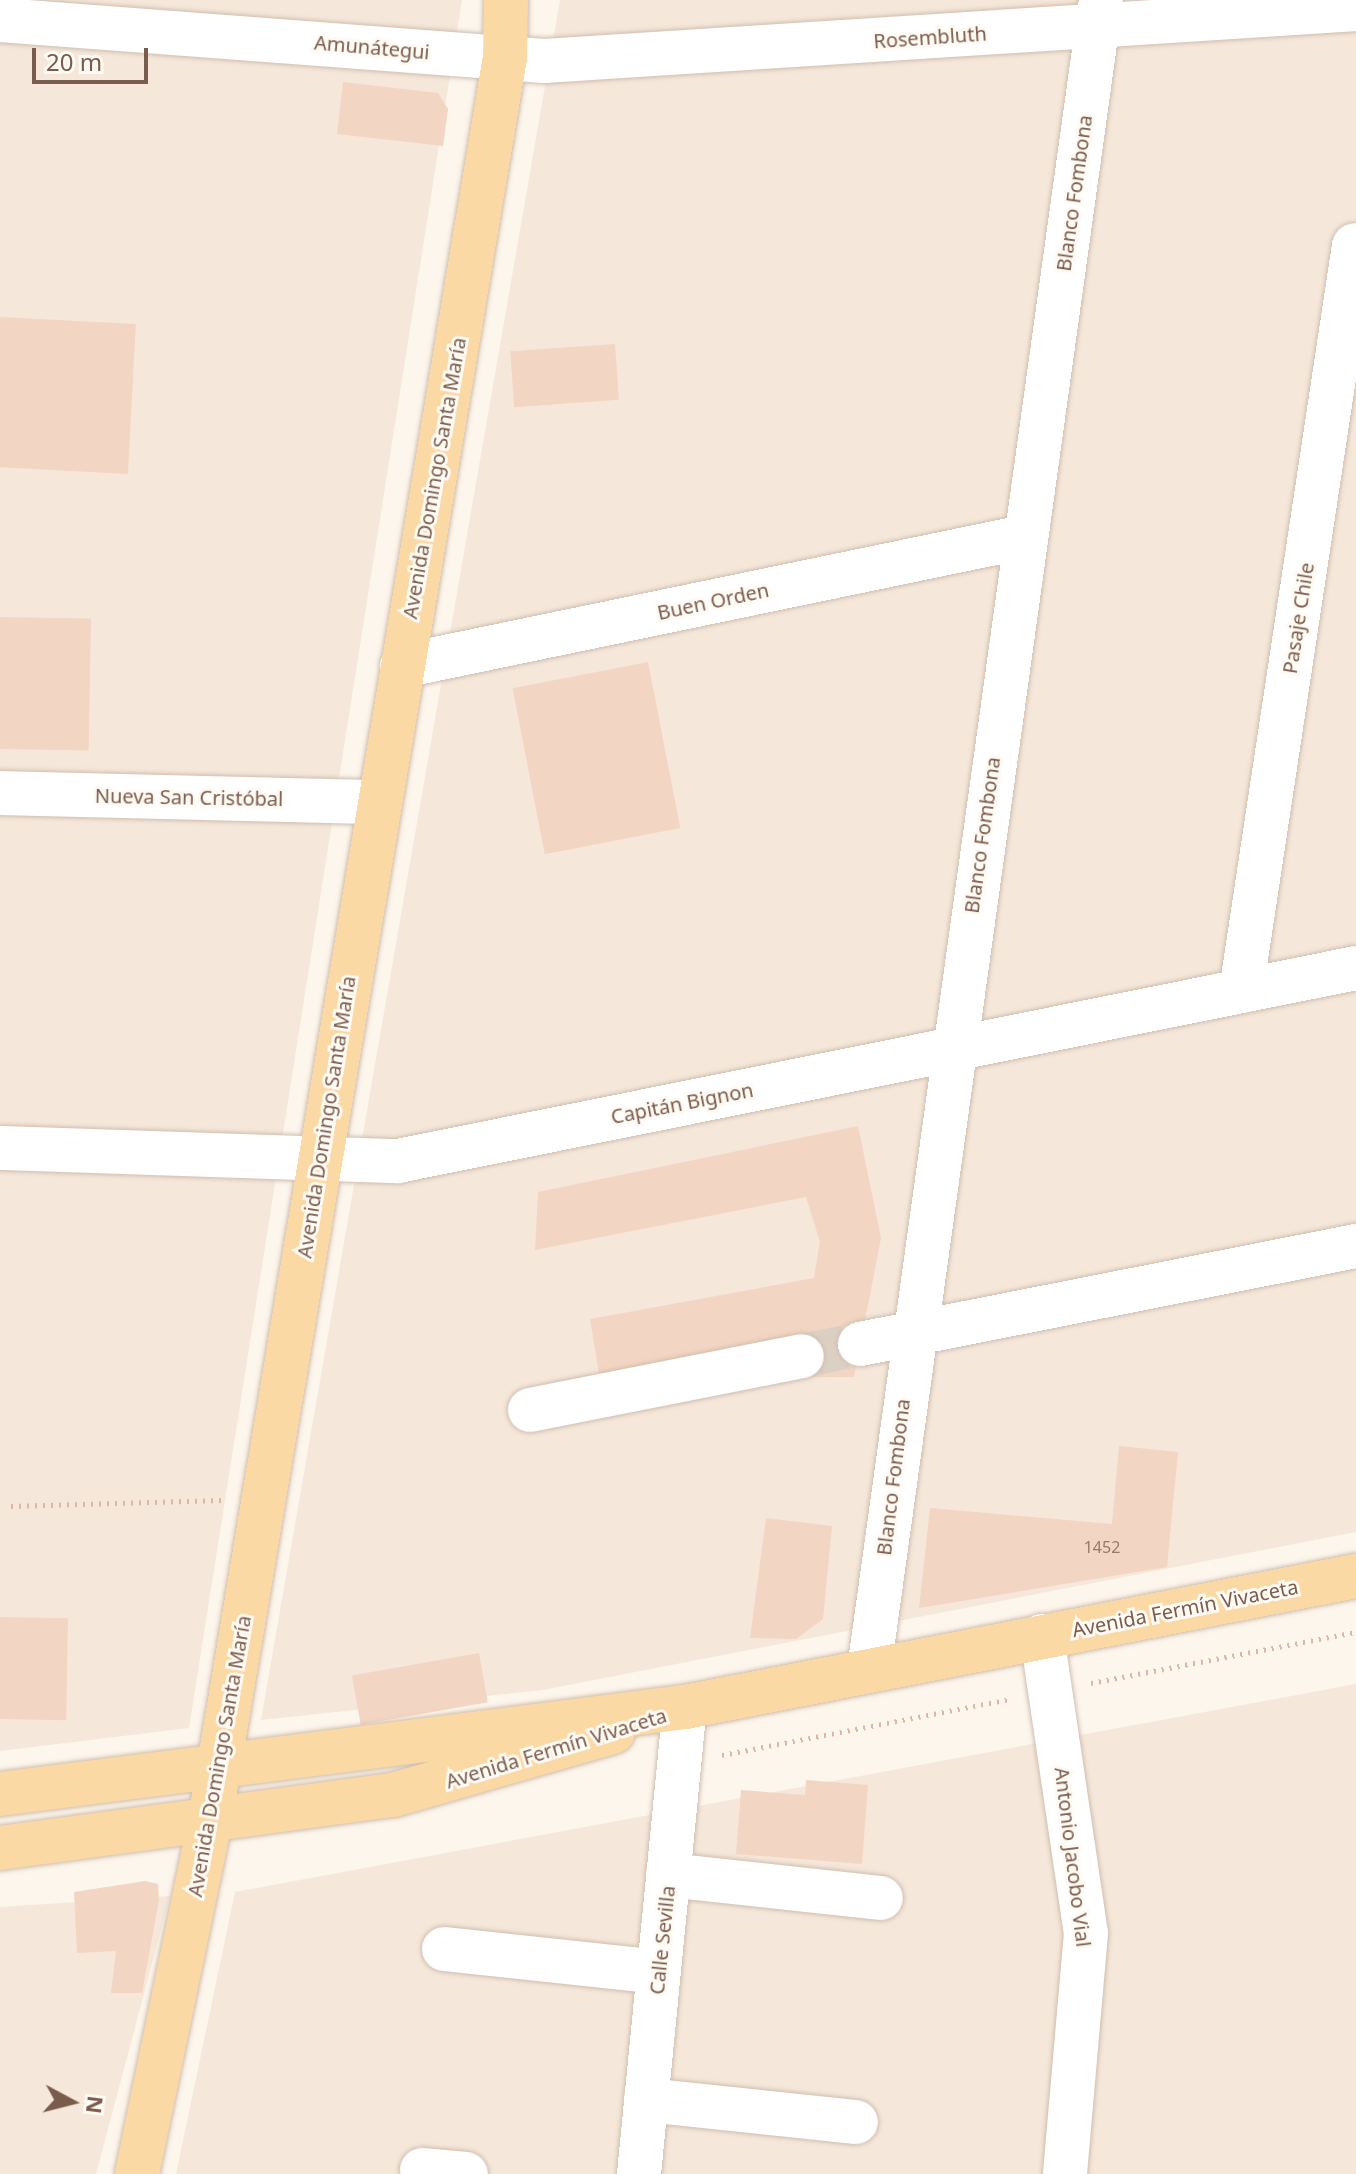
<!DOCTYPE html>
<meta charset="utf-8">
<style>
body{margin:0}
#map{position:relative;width:1356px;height:2174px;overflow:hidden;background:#fdf6ec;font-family:"Noto Sans",sans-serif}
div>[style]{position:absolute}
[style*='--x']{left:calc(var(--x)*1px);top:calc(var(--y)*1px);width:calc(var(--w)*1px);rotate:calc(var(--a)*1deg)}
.residential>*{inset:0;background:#f5e8da}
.building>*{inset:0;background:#f3d5c3;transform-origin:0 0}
.minor-tunnel>*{height:44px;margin-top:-22px;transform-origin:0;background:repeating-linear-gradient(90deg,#dcd0c4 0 44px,transparent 0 66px)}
.path>*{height:5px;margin-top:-2.5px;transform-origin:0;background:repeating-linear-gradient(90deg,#d9b8a5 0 2px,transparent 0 8px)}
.roads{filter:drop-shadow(0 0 2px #d1beb0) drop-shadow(0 0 2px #d1beb0)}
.minor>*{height:44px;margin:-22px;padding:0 22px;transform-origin:22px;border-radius:22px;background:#fff}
.major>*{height:44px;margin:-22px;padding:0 22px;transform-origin:22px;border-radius:22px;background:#fbd9a5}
span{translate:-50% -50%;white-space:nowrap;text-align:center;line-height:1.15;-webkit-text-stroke:6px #fffaf3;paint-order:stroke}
.number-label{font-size:16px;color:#987a6a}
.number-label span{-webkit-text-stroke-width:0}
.street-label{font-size:20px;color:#7a5c4d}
.north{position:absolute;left:32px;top:2062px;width:80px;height:80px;-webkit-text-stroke:6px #fffaf3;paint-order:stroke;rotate:97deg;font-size:22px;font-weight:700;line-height:32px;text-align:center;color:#7a5c4d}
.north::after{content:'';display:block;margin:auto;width:28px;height:36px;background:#7a5c4d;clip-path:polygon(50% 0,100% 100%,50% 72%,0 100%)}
.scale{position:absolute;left:32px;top:48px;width:116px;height:36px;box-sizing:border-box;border:4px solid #7a5c4d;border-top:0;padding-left:10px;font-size:24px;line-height:28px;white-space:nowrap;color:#7a5c4d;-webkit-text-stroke:6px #fffaf3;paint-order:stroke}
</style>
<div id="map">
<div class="residential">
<div style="clip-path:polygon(0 0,462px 0,189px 1728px,0 1751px)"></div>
<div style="clip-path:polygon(560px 0,1356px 0,1356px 1532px,543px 1690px,261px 1720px)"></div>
<div style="clip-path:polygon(1356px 1684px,1356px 2174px,176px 2174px,235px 1892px)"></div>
<div style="clip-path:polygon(170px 1896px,96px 2174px,0 2174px,0 1907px)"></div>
</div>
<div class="building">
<div style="clip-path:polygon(343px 82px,438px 93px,448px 109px,443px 146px,337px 134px)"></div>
<div style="left:0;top:317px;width:136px;height:150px;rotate:3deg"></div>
<div style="left:615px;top:344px;width:56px;height:105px;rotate:86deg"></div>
<div style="left:0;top:617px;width:91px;height:132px;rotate:1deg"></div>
<div style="left:648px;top:662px;width:169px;height:138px;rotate:79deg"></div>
<div style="clip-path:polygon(858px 1126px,881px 1238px,854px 1377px,600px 1379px,590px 1319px,814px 1278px,820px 1242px,806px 1197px,535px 1250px,538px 1192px)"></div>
<div style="clip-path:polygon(1119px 1446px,1178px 1452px,1167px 1567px,919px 1608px,930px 1508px,1112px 1524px)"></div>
<div style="clip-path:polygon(766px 1518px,832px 1526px,823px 1619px,796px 1639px,750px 1638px)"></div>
<div style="left:0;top:1617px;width:68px;height:102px;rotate:1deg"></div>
<div style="left:479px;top:1653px;width:50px;height:129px;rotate:80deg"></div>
<div style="clip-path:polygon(806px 1780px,868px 1785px,862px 1864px,736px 1854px,741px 1790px,805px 1795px)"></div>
<div style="clip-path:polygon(145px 1881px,158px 1884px,159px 1900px,142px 1993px,111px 1993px,116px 1951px,77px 1953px,74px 1892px)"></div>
</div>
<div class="minor-tunnel">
<div style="--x:802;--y:1356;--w:59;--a:-11.7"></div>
</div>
<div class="path">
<div style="--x:11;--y:1506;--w:211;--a:-1.6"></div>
<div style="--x:1091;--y:1683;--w:270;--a:-10.9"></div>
<div style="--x:722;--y:1755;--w:293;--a:-11"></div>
</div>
<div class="roads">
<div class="minor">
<div style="--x:0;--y:20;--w:546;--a:4.31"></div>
<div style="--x:544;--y:61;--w:814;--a:-3.66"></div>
<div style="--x:402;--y:666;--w:635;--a:-11.72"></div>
<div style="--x:0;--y:793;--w:379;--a:1.4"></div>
<div style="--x:1241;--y:991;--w:754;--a:-81.38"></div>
<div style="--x:0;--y:1148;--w:398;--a:1.9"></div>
<div style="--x:398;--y:1161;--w:977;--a:-11.39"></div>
<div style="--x:860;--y:1344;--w:506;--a:-11.18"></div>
<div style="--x:530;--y:1410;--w:277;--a:-11.2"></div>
<div style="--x:1042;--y:1636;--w:300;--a:81.6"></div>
<div style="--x:1086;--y:1933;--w:242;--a:95"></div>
<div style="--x:869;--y:1670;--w:1686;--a:-82.09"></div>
<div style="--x:668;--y:1875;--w:214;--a:6.2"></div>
<div style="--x:444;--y:1949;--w:215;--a:6.1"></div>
<div style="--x:646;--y:2100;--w:211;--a:6"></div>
<div style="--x:422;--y:2170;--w:44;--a:5.2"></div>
<div style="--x:639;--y:2174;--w:469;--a:-84.4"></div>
</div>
<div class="major">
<div style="--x:0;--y:1794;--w:691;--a:-7.24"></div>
<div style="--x:685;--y:1707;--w:684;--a:-11.05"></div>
<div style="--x:0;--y:1848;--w:397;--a:-7.7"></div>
<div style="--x:393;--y:1795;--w:229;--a:-16"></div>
<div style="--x:137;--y:2174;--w:361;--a:-78.3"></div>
<div style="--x:210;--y:1820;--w:1787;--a:-80.5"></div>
<div style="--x:505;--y:58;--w:58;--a:-89"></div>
</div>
</div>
<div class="number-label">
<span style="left:1102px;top:1547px">1452</span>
</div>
<div class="street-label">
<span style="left:930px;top:37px;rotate:-4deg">Rosembluth</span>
<span style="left:372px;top:47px;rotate:5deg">Amunátegui</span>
<span style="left:1074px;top:193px;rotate:-82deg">Blanco Fombona</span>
<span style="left:434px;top:478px;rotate:-80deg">Avenida Domingo Santa María</span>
<span style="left:713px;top:601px;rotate:-12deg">Buen Orden</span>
<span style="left:1298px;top:618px;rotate:-81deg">Pasaje Chile</span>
<span style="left:189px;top:797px;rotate:1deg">Nueva San Cristóbal</span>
<span style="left:982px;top:835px;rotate:-82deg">Blanco Fombona</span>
<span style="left:682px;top:1103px;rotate:-11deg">Capitán Bignon</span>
<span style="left:326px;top:1117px;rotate:-81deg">Avenida Domingo Santa María</span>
<span style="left:893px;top:1477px;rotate:-83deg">Blanco Fombona</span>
<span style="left:1185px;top:1608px;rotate:-11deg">Avenida Fermín Vivaceta</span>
<span style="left:556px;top:1748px;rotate:-17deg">Avenida Fermín Vivaceta</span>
<span style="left:219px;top:1756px;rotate:-80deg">Avenida Domingo Santa María</span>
<span style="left:1073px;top:1857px;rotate:83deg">Antonio Jacobo Vial</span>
<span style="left:662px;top:1940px;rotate:-84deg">Calle Sevilla</span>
</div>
<div class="north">N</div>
<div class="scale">20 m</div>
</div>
